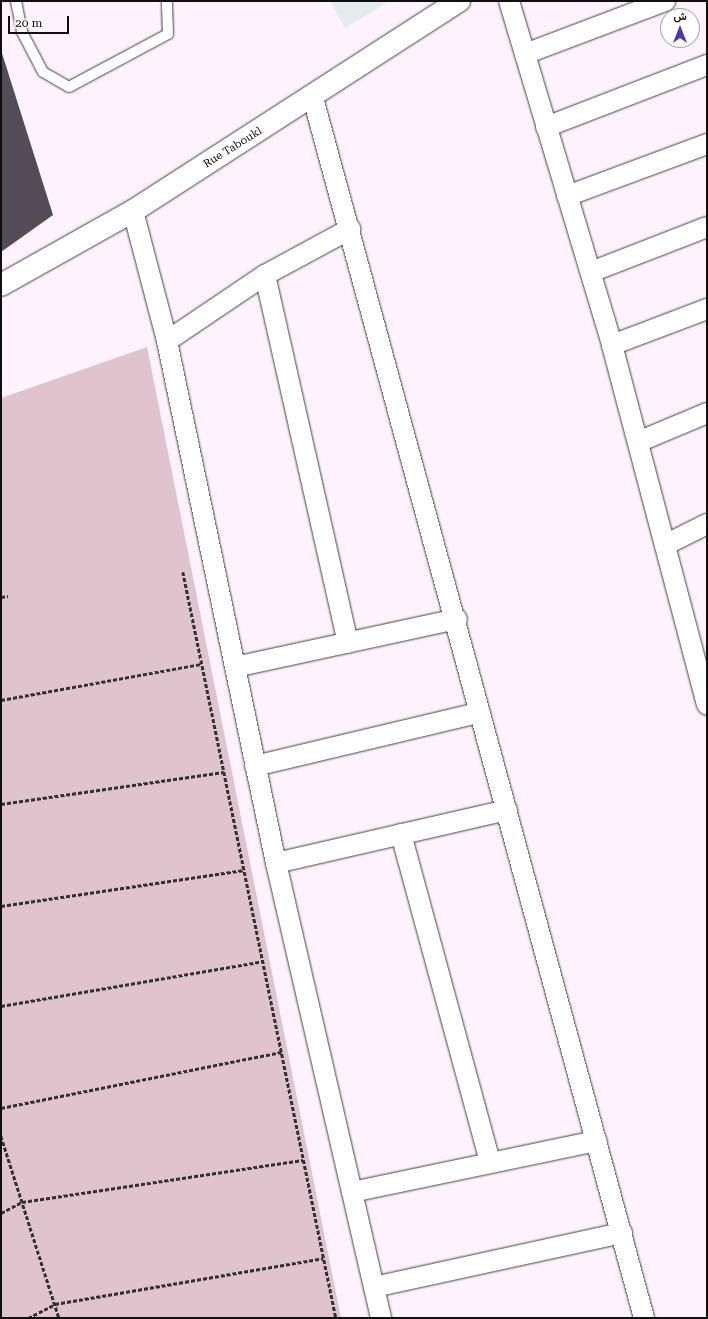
<!DOCTYPE html>
<meta charset="utf-8">
<style>
body{margin:0}
#map{position:relative;width:708px;height:1319px;overflow:hidden;background:#fef2fd;font-family:"Roboto Serif",Vazirmatn,serif}
div>[style]{position:absolute}
[style*='--x']{left:calc(var(--x)*1px);top:calc(var(--y)*1px);width:calc(var(--w)*1px);rotate:calc(var(--a)*1deg)}
.industrial>*{inset:0;background:#e4ebec}
.cemetery>*{inset:0;background:#dfc4ce}
.building>*{inset:0;background:#534c56}
.path>*{height:2.5px;margin-top:-1.25px;transform-origin:0;background:repeating-linear-gradient(90deg,#313131 0 4px,transparent 0 6px)}
.roads{filter:drop-shadow(0 0 1px #424242) drop-shadow(0 0 1px #424242)}
.service>*{height:10px;margin:-5px;padding:0 5px;transform-origin:5px;border-radius:5px;background:#fff}
.minor>*{height:20px;margin:-10px;padding:0 10px;transform-origin:10px;border-radius:10px;background:#fff}
.tertiary>*{height:22px;margin:-11px;padding:0 11px;transform-origin:11px;border-radius:11px;background:#fff}
span{translate:-50% -50%;white-space:nowrap;text-align:center;line-height:1.15;-webkit-text-stroke:4px #fff;paint-order:stroke}
.street-label{font-size:11px;color:#0f0f0f}
.frame{position:absolute;inset:0;border:2px solid #0f0f0f;pointer-events:none}
.north{position:absolute;left:660px;top:8px;width:40px;height:40px;box-sizing:border-box;background:#fff;border:1px solid #9f9f9f;border-radius:50%;rotate:0deg;font-size:11px;font-weight:700;line-height:16px;text-align:center;color:#0f0f0f}
.north::after{content:'';display:block;margin:auto;width:14px;height:18px;background:#5033b2;clip-path:polygon(50% 0,100% 100%,50% 72%,0 100%)}
.scale{position:absolute;left:8px;top:16px;width:61px;height:18px;box-sizing:border-box;border:2px solid #0f0f0f;border-top:0;padding-left:5px;font-size:12px;line-height:14px;white-space:nowrap;color:#0f0f0f;-webkit-text-stroke:3px #fff;paint-order:stroke}
</style>
<div id="map">
<div class="industrial">
<div style="clip-path:polygon(330px 1px,390px 1px,345px 28px)"></div>
</div>
<div class="cemetery">
<div style="clip-path:polygon(147px 347px,341px 1318px,1px 1318px,1px 398px)"></div>
</div>
<div class="building">
<div style="clip-path:polygon(1px 50px,53px 215px,1px 252px)"></div>
</div>
<div class="path">
<div style="--x:183;--y:572;--w:762;--a:78.41"></div>
<div style="--x:1;--y:597;--w:7;--a:-8"></div>
<div style="--x:1;--y:700;--w:204;--a:-10.2"></div>
<div style="--x:1;--y:804;--w:225;--a:-8.2"></div>
<div style="--x:1;--y:906;--w:246;--a:-8.4"></div>
<div style="--x:1;--y:1006;--w:266;--a:-9.7"></div>
<div style="--x:1;--y:1108;--w:286;--a:-11.3"></div>
<div style="--x:1;--y:1136;--w:191;--a:72.3"></div>
<div style="--x:1;--y:1213;--w:24;--a:-28"></div>
<div style="--x:22;--y:1202;--w:284;--a:-8.5"></div>
<div style="--x:28;--y:1318;--w:30;--a:-27"></div>
<div style="--x:55;--y:1304;--w:272;--a:-9.7"></div>
</div>
<div class="roads">
<div class="service">
<div style="--x:16;--y:1;--w:32;--a:79"></div>
<div style="--x:22;--y:32;--w:45;--a:62.3"></div>
<div style="--x:43;--y:72;--w:30;--a:30"></div>
<div style="--x:69;--y:87;--w:112;--a:-28.2"></div>
<div style="--x:168;--y:34;--w:33;--a:-92"></div>
</div>
<div class="minor">
<div style="--x:509;--y:1;--w:359;--a:73.3"></div>
<div style="--x:612;--y:345;--w:372;--a:75.2"></div>
<div style="--x:525;--y:54;--w:150;--a:-20.7"></div>
<div style="--x:313;--y:98;--w:1264;--a:74.82"></div>
<div style="--x:546;--y:127;--w:173;--a:-21.1"></div>
<div style="--x:567;--y:196;--w:149;--a:-20.4"></div>
<div style="--x:133;--y:211;--w:134;--a:75.3"></div>
<div style="--x:167;--y:341;--w:533;--a:78.21"></div>
<div style="--x:276;--y:863;--w:467;--a:77"></div>
<div style="--x:591;--y:272;--w:124;--a:-21.2"></div>
<div style="--x:265;--y:275;--w:377;--a:77.3"></div>
<div style="--x:167;--y:341;--w:118;--a:-34"></div>
<div style="--x:265;--y:275;--w:97;--a:-28.4"></div>
<div style="--x:612;--y:345;--w:102;--a:-20.8"></div>
<div style="--x:638;--y:442;--w:75;--a:-22.8"></div>
<div style="--x:665;--y:545;--w:47;--a:-26.6"></div>
<div style="--x:235;--y:667;--w:227;--a:-12.2"></div>
<div style="--x:255;--y:766;--w:229;--a:-13.4"></div>
<div style="--x:401;--y:834;--w:340;--a:74.8"></div>
<div style="--x:276;--y:863;--w:237;--a:-12.9"></div>
<div style="--x:352;--y:1192;--w:250;--a:-11.8"></div>
<div style="--x:374;--y:1287;--w:254;--a:-12.3"></div>
</div>
<div class="tertiary">
<div style="--x:1;--y:285;--w:151;--a:-29.3"></div>
<div style="--x:133;--y:211;--w:388;--a:-32.8"></div>
</div>
</div>
<div class="street-label">
<span style="left:233px;top:148px;rotate:-32deg">Rue Taboukl</span>
</div>
<div class="frame"></div>
<div class="north">ش</div>
<div class="scale">20 m</div>
</div>
